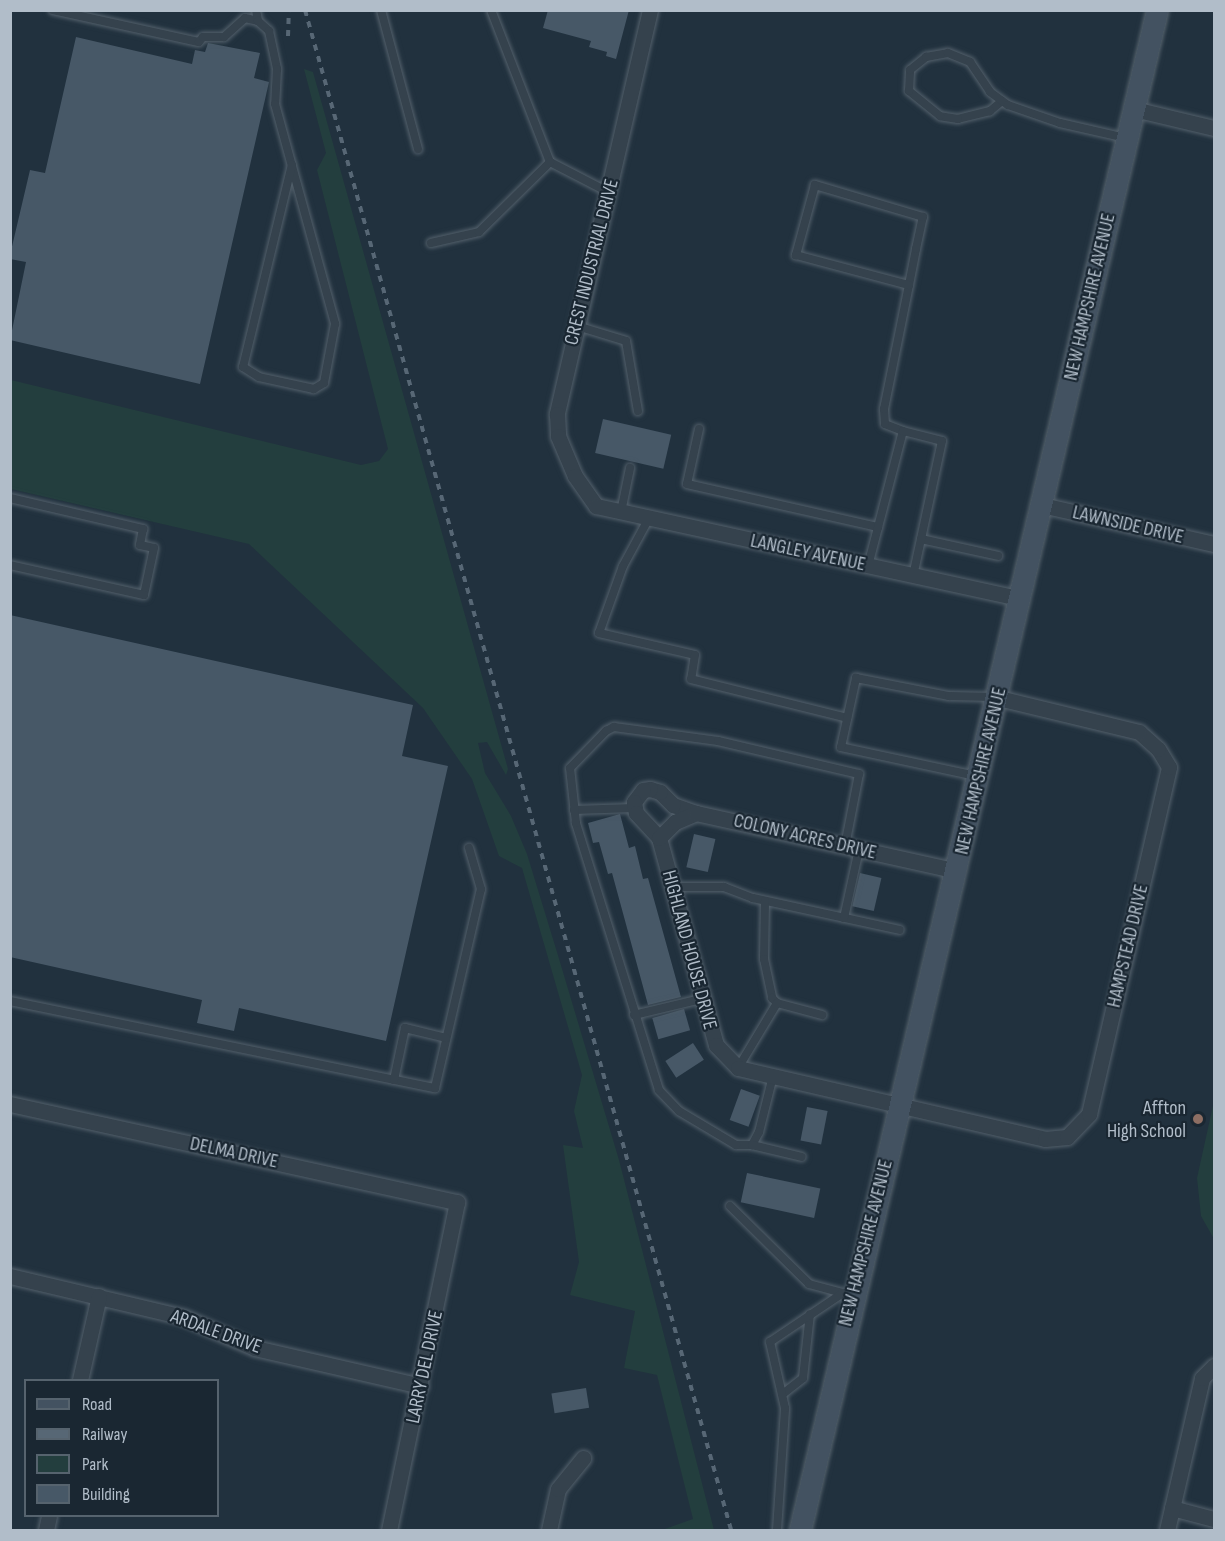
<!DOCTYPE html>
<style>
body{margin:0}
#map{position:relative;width:1225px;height:1541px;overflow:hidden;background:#21313e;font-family:"Sofia Sans Condensed",sans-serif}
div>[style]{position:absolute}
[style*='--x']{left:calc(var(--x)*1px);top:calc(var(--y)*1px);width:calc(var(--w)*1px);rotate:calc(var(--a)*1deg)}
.green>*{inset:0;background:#233e3e}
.building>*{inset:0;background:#475867;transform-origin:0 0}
.roads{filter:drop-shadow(0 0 2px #53606b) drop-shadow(0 0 2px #53606b)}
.lane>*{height:8px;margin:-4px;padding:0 4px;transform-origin:4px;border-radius:4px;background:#35424d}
.street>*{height:15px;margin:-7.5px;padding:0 7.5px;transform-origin:7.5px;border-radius:7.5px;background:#35424d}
.secondary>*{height:21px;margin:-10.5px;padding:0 10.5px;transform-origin:10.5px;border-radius:10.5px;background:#435261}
.rail>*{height:4px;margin-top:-2px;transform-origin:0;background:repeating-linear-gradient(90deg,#576775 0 6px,transparent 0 12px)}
.dots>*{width:16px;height:16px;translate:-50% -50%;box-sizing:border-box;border:3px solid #1a2732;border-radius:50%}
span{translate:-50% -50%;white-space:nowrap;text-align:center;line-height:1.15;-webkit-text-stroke:4.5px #1a2732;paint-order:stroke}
.street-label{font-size:20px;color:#b1bdc9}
.poi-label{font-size:20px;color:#b1bdc9}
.right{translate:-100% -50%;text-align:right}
.frame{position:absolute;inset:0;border:12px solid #b1bdc9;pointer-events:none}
.legend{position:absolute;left:24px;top:1379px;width:195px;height:138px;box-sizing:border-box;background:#1a2732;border:2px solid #56636e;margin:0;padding:8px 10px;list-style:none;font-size:18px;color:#b1bdc9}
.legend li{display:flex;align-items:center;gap:12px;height:30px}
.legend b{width:30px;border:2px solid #56636e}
</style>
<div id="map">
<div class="green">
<div style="clip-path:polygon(304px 69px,313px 72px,508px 769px,506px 775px,487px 742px,478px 743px,485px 773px,511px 816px,527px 854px,557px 952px,619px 1160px,714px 1530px,662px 1530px,693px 1519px,657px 1375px,624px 1368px,635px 1311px,570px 1295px,579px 1262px,563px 1145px,583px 1148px,574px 1111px,582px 1075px,522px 868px,499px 856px,472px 779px,423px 708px,249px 544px,11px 489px,11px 380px,361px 465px,379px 461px,388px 449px,317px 170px,326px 153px)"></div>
<div style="clip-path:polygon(1214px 1101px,1214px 1239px,1201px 1216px,1197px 1178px)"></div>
</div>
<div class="building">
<div style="clip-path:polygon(548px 10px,629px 10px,616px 59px,606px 56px,607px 52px,589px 47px,591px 41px,543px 28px)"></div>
<div style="clip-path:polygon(76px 37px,192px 64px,195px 50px,205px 52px,208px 43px,260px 53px,254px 78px,269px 82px,200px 384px,10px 340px,26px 262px,10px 259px,10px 255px,30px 170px,45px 173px)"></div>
<div style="left:603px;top:419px;width:70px;height:35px;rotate:13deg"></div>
<div style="clip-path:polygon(10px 615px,413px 705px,402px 756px,448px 766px,386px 1041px,239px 1008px,234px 1031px,197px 1023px,202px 1000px,10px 957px)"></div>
<div style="clip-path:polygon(620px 814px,629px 848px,635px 846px,643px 879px,648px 878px,681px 997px,648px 1005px,612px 873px,608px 874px,599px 842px,593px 843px,588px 823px)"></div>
<div style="left:694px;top:834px;width:22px;height:34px;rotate:13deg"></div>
<div style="left:860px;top:873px;width:22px;height:34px;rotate:13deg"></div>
<div style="left:684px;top:1009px;width:22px;height:33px;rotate:74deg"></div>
<div style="left:693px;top:1043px;width:20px;height:33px;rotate:57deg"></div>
<div style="left:741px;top:1089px;width:20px;height:33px;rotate:20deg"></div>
<div style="left:807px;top:1107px;width:21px;height:34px;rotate:11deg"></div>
<div style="left:747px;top:1173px;width:75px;height:30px;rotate:12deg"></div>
<div style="left:586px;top:1388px;width:20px;height:35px;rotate:81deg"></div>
</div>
<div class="roads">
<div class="lane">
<div style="--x:53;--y:10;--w:149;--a:12.4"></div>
<div style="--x:199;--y:42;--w:6;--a:-51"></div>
<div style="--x:203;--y:37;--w:21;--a:0"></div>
<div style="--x:224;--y:37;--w:28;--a:-42"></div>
<div style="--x:245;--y:18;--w:13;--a:13"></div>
<div style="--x:258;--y:21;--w:11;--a:-100"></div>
<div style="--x:381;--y:10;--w:144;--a:75.1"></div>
<div style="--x:491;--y:10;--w:163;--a:68.8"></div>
<div style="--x:550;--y:162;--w:65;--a:27.3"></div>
<div style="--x:258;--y:21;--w:15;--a:42"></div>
<div style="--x:269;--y:31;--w:39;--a:78"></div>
<div style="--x:277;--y:69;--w:35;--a:93"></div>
<div style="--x:275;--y:104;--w:228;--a:74.7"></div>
<div style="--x:335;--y:324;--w:60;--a:100.6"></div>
<div style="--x:324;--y:383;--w:12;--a:149"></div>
<div style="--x:314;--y:389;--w:56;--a:-167.7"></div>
<div style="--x:259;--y:377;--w:19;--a:-148"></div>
<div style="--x:243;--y:367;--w:208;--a:-76.4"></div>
<div style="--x:1002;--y:101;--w:16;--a:140"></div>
<div style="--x:990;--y:111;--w:33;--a:166"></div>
<div style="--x:958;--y:119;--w:18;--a:-171"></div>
<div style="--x:940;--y:116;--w:40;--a:-141"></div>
<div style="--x:909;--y:91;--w:21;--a:-87"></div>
<div style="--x:910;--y:70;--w:21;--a:-39"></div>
<div style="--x:926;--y:57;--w:22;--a:-10"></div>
<div style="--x:948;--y:53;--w:24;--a:22"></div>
<div style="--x:970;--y:62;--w:36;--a:56"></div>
<div style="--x:990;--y:92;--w:22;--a:36"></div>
<div style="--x:1008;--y:105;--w:55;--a:19.1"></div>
<div style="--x:1060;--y:123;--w:68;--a:12.8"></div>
<div style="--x:431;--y:243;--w:49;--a:-12.9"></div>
<div style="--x:479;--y:232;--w:100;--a:-44.6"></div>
<div style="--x:577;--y:326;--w:51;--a:17"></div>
<div style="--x:626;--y:341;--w:71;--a:80.3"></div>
<div style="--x:699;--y:429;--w:56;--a:102.3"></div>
<div style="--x:687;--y:484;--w:196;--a:12.7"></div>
<div style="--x:903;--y:431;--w:19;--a:-159"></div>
<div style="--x:885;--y:424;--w:15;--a:-94"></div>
<div style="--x:884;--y:409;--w:126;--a:-78.6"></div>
<div style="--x:909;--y:285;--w:37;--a:-79"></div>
<div style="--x:916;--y:249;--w:33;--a:-78"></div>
<div style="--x:923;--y:217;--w:113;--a:-163.5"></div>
<div style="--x:815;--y:185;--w:73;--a:105.2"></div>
<div style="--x:796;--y:255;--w:117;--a:14.9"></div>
<div style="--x:10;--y:498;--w:137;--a:13.1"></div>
<div style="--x:143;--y:529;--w:16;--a:101"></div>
<div style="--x:140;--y:545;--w:14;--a:12"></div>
<div style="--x:154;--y:548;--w:48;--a:102"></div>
<div style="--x:144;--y:595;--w:137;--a:-167.4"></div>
<div style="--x:621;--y:512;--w:45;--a:-78.4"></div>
<div style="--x:649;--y:518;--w:55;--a:118.4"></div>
<div style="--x:623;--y:566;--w:71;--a:109.7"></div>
<div style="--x:599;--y:633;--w:98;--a:12.9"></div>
<div style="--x:695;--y:655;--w:24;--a:99"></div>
<div style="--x:691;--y:679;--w:161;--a:14"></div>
<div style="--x:921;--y:539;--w:79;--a:12.4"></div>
<div style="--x:868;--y:566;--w:139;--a:-75.5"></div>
<div style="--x:903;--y:431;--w:40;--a:14.4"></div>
<div style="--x:942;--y:441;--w:138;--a:102.1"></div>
<div style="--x:976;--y:776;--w:138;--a:-167.9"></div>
<div style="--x:841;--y:747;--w:71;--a:-77.7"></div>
<div style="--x:856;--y:678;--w:95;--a:11"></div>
<div style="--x:949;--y:696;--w:45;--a:1.3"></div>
<div style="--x:574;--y:810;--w:60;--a:-1.9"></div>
<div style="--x:672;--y:887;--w:52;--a:0"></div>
<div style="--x:724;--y:887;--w:31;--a:21"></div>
<div style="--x:753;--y:898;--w:150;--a:12.3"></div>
<div style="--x:765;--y:901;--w:58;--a:91"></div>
<div style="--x:764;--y:959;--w:40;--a:78"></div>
<div style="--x:772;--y:998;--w:7;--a:45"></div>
<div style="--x:777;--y:1003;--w:47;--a:14.9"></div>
<div style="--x:844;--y:918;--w:71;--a:-77.7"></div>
<div style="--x:10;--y:1001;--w:434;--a:11.6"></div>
<div style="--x:435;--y:1088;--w:204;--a:-77"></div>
<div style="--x:481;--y:889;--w:43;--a:-106.3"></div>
<div style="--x:634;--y:1015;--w:69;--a:-13.4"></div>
<div style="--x:738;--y:1068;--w:76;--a:-59"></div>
<div style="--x:773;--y:1076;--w:58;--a:104"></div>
<div style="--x:759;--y:1132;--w:15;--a:118"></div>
<div style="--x:752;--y:1145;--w:16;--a:180"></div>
<div style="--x:736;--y:1145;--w:66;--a:-149.2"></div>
<div style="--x:679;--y:1111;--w:29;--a:-134"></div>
<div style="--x:659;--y:1090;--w:280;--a:-107.3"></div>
<div style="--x:576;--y:823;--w:55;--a:-96.2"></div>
<div style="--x:570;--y:768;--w:52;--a:-45.8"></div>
<div style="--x:606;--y:731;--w:9;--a:-27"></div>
<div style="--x:614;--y:727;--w:105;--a:7.7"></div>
<div style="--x:718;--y:741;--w:145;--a:13.2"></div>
<div style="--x:859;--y:774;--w:73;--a:101"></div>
<div style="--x:394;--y:1080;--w:53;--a:-78.1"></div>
<div style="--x:405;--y:1028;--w:42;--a:13.7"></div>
<div style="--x:752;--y:1145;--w:51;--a:13.5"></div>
<div style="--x:730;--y:1206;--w:111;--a:44.6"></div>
<div style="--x:809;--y:1284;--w:38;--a:15"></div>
<div style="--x:784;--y:1393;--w:24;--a:-38"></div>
<div style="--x:803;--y:1378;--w:64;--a:-83.8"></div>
<div style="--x:777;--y:1530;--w:122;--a:-86.2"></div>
<div style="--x:785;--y:1408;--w:68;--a:-102.8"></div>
<div style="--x:770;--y:1342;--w:88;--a:-33.9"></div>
</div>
<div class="street">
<div style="--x:650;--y:10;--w:415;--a:103"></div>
<div style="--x:557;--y:414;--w:22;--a:87"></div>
<div style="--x:558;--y:436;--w:43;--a:67"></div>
<div style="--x:575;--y:476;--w:37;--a:55"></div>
<div style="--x:596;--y:506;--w:435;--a:12.3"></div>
<div style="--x:1134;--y:109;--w:82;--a:13.4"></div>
<div style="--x:1042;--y:505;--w:176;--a:12.8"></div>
<div style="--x:696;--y:813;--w:24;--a:-161"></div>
<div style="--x:673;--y:805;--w:18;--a:-135"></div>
<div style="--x:660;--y:792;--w:10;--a:-163"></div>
<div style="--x:650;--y:789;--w:7;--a:172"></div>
<div style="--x:643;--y:790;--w:15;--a:127"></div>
<div style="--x:634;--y:802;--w:11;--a:80"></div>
<div style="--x:636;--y:813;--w:34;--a:47"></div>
<div style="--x:659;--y:838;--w:215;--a:74.6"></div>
<div style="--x:716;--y:1045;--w:32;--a:46"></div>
<div style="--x:738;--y:1068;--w:315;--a:13"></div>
<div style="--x:1045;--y:1139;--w:22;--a:-5"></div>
<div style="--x:1067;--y:1137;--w:32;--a:-46"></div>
<div style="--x:1089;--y:1114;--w:356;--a:-77"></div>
<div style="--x:1169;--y:767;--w:21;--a:-121"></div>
<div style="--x:1158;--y:749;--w:25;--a:-138"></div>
<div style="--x:1139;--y:732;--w:145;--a:-166.4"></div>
<div style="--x:659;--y:838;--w:23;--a:-45"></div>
<div style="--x:675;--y:822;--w:23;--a:-23"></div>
<div style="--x:696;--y:813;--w:268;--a:12.5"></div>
<div style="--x:10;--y:1104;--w:458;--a:12.4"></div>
<div style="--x:457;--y:1202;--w:335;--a:101.7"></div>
<div style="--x:10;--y:1276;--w:178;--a:13.3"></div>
<div style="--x:183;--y:1317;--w:78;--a:23.3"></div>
<div style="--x:255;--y:1348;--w:170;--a:12.9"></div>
<div style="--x:80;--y:1380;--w:86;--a:-77.3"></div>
<div style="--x:1172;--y:1508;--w:43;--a:14.7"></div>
<div style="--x:46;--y:1530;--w:14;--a:-78"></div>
<div style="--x:549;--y:1530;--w:42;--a:-77.6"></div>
<div style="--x:558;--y:1489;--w:40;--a:-51"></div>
<div style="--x:1167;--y:1530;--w:156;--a:-77"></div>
<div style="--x:1202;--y:1378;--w:17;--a:-45"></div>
</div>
<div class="secondary">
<div style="--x:800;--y:1530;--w:1561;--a:-76.78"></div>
</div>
</div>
<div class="rail">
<div style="--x:305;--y:10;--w:1579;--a:74.34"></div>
<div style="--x:288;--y:36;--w:26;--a:-88"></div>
</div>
<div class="dots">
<div style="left:1198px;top:1119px;background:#8d6e63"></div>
</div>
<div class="street-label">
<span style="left:592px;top:262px;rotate:-76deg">CREST INDUSTRIAL DRIVE</span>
<span style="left:1090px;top:297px;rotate:-77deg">NEW HAMPSHIRE AVENUE</span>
<span style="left:1128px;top:525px;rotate:13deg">LAWNSIDE DRIVE</span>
<span style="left:808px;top:553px;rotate:12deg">LANGLEY AVENUE</span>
<span style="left:981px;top:771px;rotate:-77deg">NEW HAMPSHIRE AVENUE</span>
<span style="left:805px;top:837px;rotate:13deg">COLONY ACRES DRIVE</span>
<span style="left:1128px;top:946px;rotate:-77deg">HAMPSTEAD DRIVE</span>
<span style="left:689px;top:950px;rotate:75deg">HIGHLAND HOUSE DRIVE</span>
<span style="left:234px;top:1153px;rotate:12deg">DELMA DRIVE</span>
<span style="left:866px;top:1243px;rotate:-76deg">NEW HAMPSHIRE AVENUE</span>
<span style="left:216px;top:1332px;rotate:20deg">ARDALE DRIVE</span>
<span style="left:425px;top:1367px;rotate:-78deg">LARRY DEL DRIVE</span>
</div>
<div class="poi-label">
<span class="right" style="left:1186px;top:1120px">Affton<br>High School</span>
</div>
<div class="frame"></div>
<ul class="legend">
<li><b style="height:8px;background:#435261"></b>Road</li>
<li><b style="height:8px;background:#576775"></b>Railway</li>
<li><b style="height:16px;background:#233e3e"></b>Park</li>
<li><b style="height:16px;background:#475867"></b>Building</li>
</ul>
</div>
